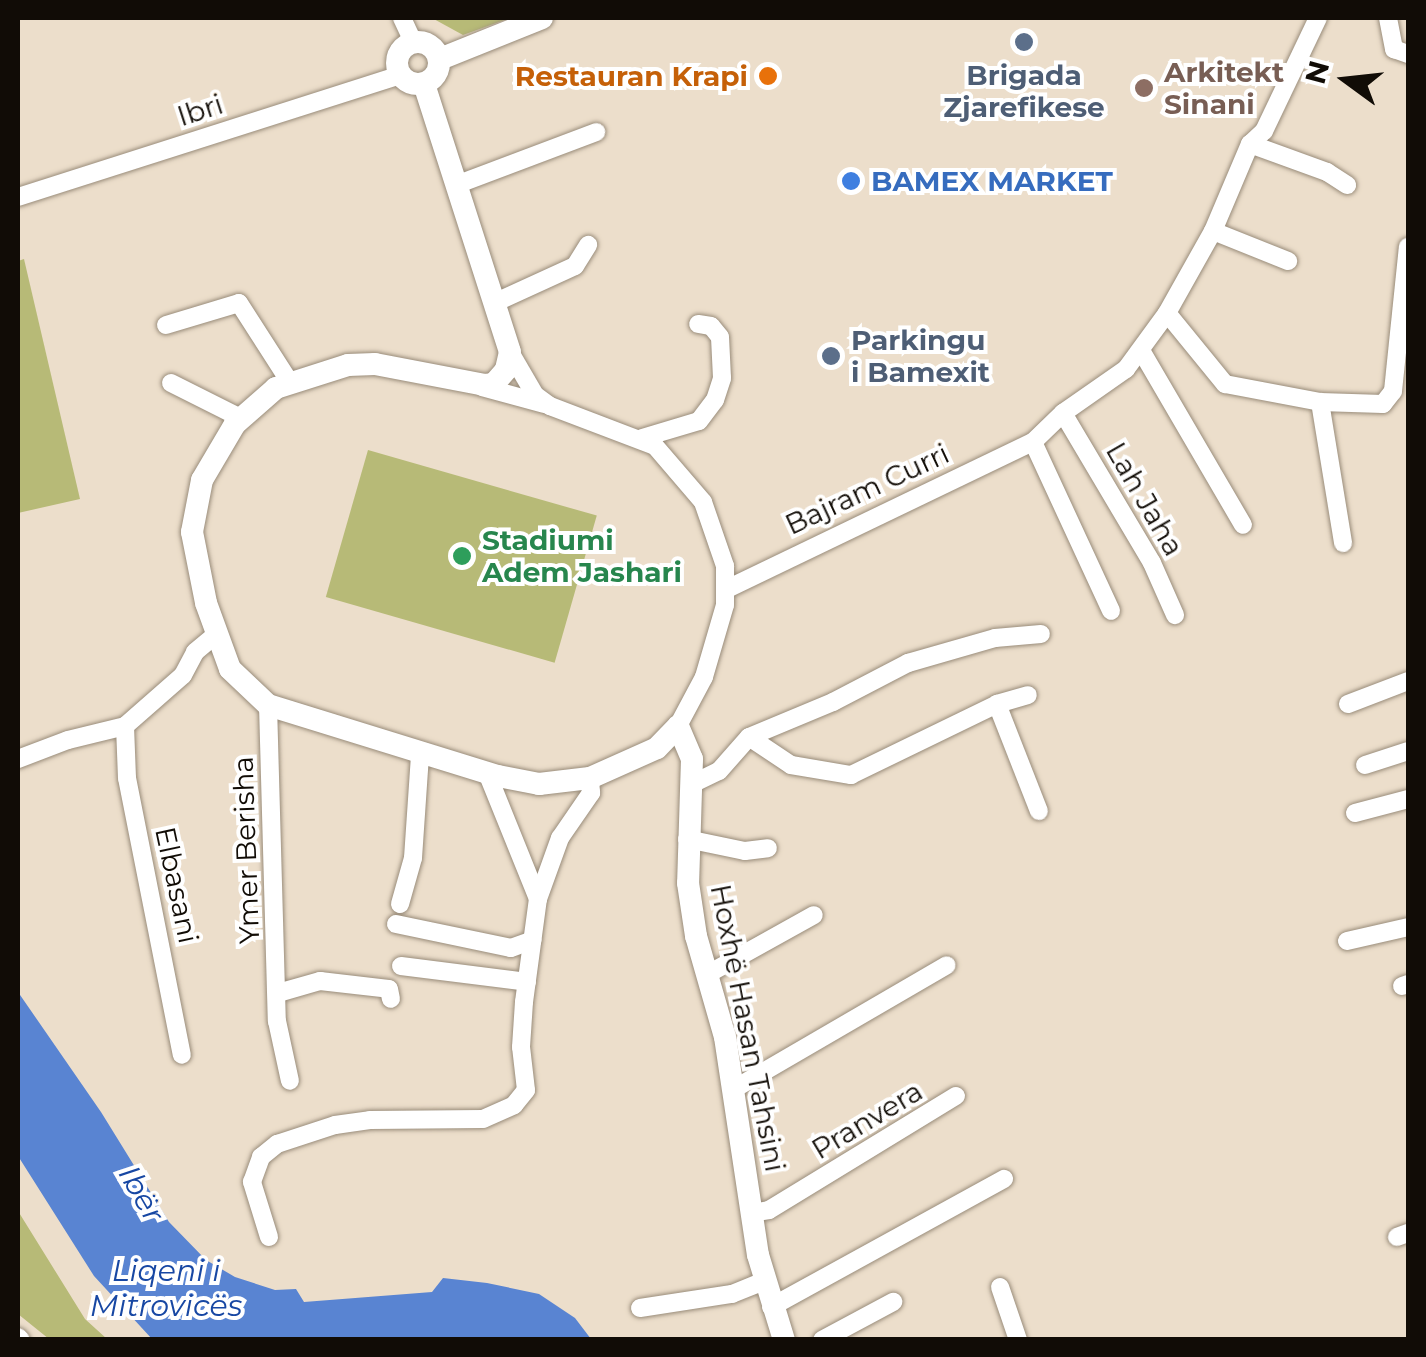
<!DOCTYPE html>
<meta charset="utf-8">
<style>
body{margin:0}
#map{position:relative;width:1426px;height:1357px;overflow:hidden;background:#ecdecb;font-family:Montserrat,sans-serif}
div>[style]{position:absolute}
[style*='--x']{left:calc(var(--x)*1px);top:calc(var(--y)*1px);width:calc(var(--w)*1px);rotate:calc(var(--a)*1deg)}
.green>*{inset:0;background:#b7ba77;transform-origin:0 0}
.water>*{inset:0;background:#5984d2}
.roads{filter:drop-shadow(0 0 2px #998c7a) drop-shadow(0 0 2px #998c7a)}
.minor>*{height:18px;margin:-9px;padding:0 9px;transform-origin:9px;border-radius:9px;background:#fff}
.tertiary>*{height:22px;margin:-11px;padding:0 11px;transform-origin:11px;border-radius:11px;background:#fff}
.tertiary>.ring{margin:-11px;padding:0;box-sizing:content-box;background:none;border:22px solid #fff;border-radius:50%}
.dots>*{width:28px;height:28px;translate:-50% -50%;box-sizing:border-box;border:5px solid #fff;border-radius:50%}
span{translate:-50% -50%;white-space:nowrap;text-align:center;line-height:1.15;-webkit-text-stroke:8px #fff;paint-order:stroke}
.education-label{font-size:28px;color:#785e54;font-weight:700}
.left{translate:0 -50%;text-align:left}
.service-label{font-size:28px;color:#4e5e75;font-weight:700}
.food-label{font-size:28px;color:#c56008;font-weight:700}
.right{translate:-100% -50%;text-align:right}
.street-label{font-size:28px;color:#110c06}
.shop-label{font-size:28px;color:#366cbe;font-weight:700}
.leisure-label{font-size:28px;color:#27864d;font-weight:700}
.water-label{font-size:30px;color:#1747a3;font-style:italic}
.frame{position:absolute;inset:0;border:20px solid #110c06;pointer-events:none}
.north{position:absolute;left:1296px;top:30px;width:100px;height:100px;-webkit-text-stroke:8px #fff;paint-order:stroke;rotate:285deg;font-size:28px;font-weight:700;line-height:40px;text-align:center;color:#110c06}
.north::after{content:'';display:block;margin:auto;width:35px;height:45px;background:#110c06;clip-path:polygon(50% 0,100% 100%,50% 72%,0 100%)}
</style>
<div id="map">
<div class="green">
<div style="clip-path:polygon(432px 18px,510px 18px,463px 35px)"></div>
<div style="clip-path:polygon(24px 259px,80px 499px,18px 513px,18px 261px)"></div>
<div style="left:368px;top:450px;width:238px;height:153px;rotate:16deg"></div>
<div style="clip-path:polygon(18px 1211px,85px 1319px,107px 1339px,49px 1339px,18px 1314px)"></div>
</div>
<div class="water">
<div style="clip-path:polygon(18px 992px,101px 1112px,169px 1222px,206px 1260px,235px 1277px,275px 1290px,296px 1289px,304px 1302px,432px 1292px,443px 1278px,487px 1283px,539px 1294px,575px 1318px,591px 1339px,152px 1339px,94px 1276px,18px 1156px)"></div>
</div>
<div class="roads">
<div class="minor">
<div style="--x:402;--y:18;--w:26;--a:65"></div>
<div style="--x:1388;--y:18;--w:32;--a:79"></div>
<div style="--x:1394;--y:49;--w:15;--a:20"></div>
<div style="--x:1250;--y:144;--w:82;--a:20"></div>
<div style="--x:1327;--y:172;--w:24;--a:33"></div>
<div style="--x:456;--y:185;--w:150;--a:-20.7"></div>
<div style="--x:18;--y:197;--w:401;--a:-17.7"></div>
<div style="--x:1213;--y:231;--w:81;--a:21.8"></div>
<div style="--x:494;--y:303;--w:89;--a:-24.6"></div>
<div style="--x:575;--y:266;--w:25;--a:-58"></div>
<div style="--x:1167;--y:313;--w:92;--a:50.8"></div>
<div style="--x:1225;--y:384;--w:97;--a:10.7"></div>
<div style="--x:1320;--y:402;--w:63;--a:1.8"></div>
<div style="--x:1383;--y:404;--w:16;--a:-52"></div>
<div style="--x:1393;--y:391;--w:145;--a:-84.1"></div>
<div style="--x:166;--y:325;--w:76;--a:-16.8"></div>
<div style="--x:239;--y:303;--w:93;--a:57.3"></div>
<div style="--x:510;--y:352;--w:50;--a:59.8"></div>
<div style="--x:535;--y:395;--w:19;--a:36"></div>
<div style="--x:550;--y:406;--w:112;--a:20.9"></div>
<div style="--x:655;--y:446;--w:74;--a:49.4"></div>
<div style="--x:703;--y:502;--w:68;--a:71"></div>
<div style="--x:725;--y:566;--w:39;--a:90"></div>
<div style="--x:725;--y:605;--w:75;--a:106.3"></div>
<div style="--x:704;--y:677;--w:55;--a:118"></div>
<div style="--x:1142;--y:352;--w:200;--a:59.7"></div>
<div style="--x:171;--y:383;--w:78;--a:26.6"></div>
<div style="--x:482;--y:387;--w:64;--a:15.3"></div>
<div style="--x:1320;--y:402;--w:143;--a:80.7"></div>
<div style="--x:1063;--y:413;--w:174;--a:59.3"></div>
<div style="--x:1152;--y:563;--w:57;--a:66.1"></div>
<div style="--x:642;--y:438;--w:59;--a:-16.6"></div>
<div style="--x:699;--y:421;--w:26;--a:-53"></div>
<div style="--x:715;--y:400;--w:23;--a:-72"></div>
<div style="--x:722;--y:378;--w:41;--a:-92.8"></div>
<div style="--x:720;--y:337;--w:14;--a:-129"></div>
<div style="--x:711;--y:326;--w:13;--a:-171"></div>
<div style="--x:1033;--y:442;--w:186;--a:65.2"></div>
<div style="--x:727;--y:589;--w:339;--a:-25.7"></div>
<div style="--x:1033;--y:442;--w:42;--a:-44"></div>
<div style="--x:1063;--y:413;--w:77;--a:-34.9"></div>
<div style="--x:1126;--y:369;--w:69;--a:-53.8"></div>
<div style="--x:1167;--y:313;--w:94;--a:-60.7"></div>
<div style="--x:1213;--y:231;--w:95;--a:-67"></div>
<div style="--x:1250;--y:144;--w:19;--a:-43"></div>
<div style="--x:1264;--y:131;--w:125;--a:-64.5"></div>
<div style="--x:997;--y:704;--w:115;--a:68.6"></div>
<div style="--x:1348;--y:704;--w:64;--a:-21"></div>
<div style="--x:268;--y:705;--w:316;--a:88.4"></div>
<div style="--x:277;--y:1021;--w:61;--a:77.8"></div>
<div style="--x:125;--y:726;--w:52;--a:87.8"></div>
<div style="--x:127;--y:778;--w:282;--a:78.8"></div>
<div style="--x:749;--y:737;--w:91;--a:-22.6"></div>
<div style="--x:833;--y:702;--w:85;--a:-27.5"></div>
<div style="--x:908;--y:663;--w:91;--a:-16"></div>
<div style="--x:995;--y:638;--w:46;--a:-5"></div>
<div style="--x:18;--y:759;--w:53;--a:-20.8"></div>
<div style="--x:68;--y:740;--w:59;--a:-13.8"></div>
<div style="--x:125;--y:726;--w:77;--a:-41.3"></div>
<div style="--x:183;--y:675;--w:26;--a:-62"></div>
<div style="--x:195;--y:652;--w:26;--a:-40"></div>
<div style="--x:1365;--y:765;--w:45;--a:-18"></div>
<div style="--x:692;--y:784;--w:30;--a:-26"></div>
<div style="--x:719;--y:771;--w:45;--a:-48.6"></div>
<div style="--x:749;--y:737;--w:50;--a:33.7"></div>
<div style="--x:791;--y:765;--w:61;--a:9.5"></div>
<div style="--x:851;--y:775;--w:162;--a:-25.9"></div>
<div style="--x:997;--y:704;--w:32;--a:-16"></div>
<div style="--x:1355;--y:813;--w:55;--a:-14.8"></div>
<div style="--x:687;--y:839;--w:59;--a:11.7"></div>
<div style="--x:745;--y:851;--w:23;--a:-7"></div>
<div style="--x:538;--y:899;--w:65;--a:-70.2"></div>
<div style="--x:560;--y:838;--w:55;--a:-55.4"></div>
<div style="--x:591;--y:793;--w:15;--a:-94"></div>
<div style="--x:400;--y:904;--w:48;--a:-74.2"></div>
<div style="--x:413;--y:858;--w:103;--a:-86.1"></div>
<div style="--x:396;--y:924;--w:117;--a:11.8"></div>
<div style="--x:511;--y:948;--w:23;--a:-20"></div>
<div style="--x:1347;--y:941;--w:63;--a:-12.9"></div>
<div style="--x:401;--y:966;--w:127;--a:7.2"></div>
<div style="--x:708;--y:974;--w:121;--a:-29.1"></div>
<div style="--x:1402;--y:986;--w:6;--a:-18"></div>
<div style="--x:278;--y:993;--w:44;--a:-15.9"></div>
<div style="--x:320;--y:981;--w:69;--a:6.6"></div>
<div style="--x:389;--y:989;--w:10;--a:79"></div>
<div style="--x:734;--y:1089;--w:246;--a:-30.2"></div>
<div style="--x:752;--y:1213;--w:17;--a:-10"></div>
<div style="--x:769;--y:1210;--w:219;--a:-31.4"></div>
<div style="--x:269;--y:1237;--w:58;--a:-107.2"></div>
<div style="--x:252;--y:1182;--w:27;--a:-70"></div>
<div style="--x:261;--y:1157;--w:21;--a:-39"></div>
<div style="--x:277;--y:1144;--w:61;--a:-18.1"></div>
<div style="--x:335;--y:1125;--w:35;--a:-8"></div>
<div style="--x:370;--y:1120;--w:113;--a:-0.5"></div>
<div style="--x:483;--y:1119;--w:34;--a:-24"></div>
<div style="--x:514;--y:1105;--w:19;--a:-51"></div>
<div style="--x:526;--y:1090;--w:43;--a:-96.6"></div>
<div style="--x:521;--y:1047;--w:45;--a:-86.2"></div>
<div style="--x:524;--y:1002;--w:104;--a:-82.3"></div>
<div style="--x:538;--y:899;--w:136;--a:-112"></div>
<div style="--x:1397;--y:1237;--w:12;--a:-20"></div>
<div style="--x:1000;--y:1287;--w:56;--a:71.2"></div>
<div style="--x:771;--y:1307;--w:266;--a:-28.8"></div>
<div style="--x:640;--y:1308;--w:93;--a:-8.7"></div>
<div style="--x:732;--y:1294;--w:35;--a:-22"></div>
<div style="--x:18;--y:1337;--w:4;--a:45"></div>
<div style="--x:822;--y:1340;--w:81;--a:-28.2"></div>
</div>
<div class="tertiary">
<div class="ring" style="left:397px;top:42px;width:20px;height:20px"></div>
<div style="--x:440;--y:59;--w:110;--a:-21.9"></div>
<div style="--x:424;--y:84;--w:281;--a:72.2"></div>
<div style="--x:510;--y:352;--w:18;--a:103"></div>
<div style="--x:506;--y:370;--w:18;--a:131"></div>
<div style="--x:494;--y:384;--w:9;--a:174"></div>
<div style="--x:485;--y:385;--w:112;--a:-169.2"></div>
<div style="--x:375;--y:364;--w:27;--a:178"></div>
<div style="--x:348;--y:365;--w:76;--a:162.3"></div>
<div style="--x:276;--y:388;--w:55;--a:138.7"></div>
<div style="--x:235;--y:424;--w:65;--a:120.5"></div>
<div style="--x:202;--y:480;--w:53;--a:100.9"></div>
<div style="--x:192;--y:532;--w:72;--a:78.8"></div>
<div style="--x:206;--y:603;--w:70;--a:70"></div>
<div style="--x:230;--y:669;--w:52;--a:43.5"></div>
<div style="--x:268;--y:705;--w:241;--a:17.2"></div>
<div style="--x:498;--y:776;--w:42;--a:11"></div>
<div style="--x:539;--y:784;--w:51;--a:-6.7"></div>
<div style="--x:590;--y:778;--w:73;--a:-24.1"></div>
<div style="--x:657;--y:748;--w:30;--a:-46"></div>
<div style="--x:678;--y:726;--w:36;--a:67"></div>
<div style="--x:692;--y:759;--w:124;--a:91.8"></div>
<div style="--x:688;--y:883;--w:54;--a:81.4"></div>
<div style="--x:696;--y:936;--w:105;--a:74"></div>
<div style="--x:725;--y:1037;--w:220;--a:81.4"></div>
<div style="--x:758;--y:1255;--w:89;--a:73"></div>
</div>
</div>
<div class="dots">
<div style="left:1024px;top:42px;background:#5c6f8a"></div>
<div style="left:768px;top:76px;background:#e8710a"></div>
<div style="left:1144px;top:88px;background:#8d6e63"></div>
<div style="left:851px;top:181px;background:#3f7fe0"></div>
<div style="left:831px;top:356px;background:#5c6f8a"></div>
<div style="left:462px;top:556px;background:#2e9e5b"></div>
</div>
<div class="education-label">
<span class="left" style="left:1164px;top:88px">Arkitekt<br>Sinani</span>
</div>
<div class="service-label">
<span style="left:1024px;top:91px">Brigada<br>Zjarefikese</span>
<span class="left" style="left:851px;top:356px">Parkingu<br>i Bamexit</span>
</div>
<div class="food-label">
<span class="right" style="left:748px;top:76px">Restauran Krapi</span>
</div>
<div class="street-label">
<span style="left:200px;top:110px;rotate:-18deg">Ibri</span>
<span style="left:867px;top:489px;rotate:-25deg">Bajram Curri</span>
<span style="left:1145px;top:499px;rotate:60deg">Lah Jaha</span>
<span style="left:246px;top:850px;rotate:-92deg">Ymer Berisha</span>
<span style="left:177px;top:885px;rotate:78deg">Elbasani</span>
<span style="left:748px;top:1028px;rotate:79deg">Hoxhë Hasan Tahsini</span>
<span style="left:867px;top:1120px;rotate:-31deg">Pranvera</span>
</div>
<div class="shop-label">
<span class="left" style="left:871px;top:181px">BAMEX MARKET</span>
</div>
<div class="leisure-label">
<span class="left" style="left:482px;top:556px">Stadiumi<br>Adem Jashari</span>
</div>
<div class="water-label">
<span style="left:141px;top:1194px;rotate:60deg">Ibër</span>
<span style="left:166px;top:1288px">Liqeni i<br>Mitrovicës</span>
</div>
<div class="frame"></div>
<div class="north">N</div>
</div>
